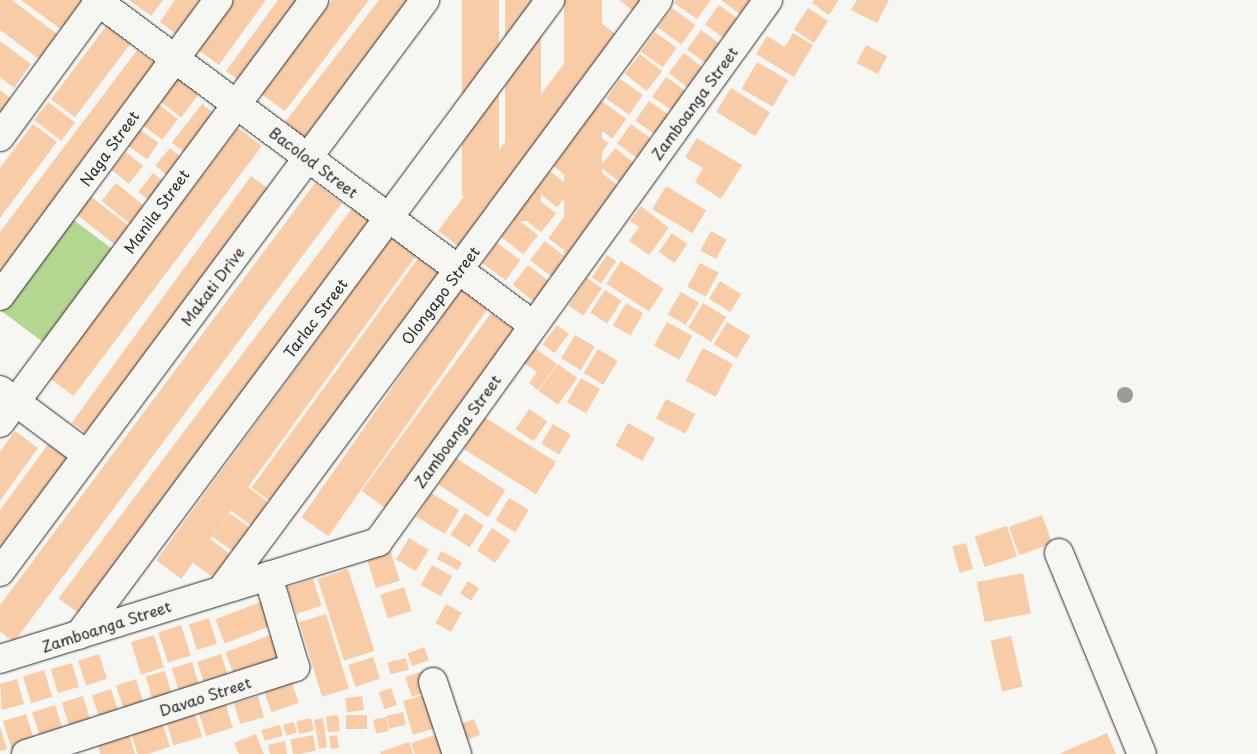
<!DOCTYPE html>
<style>
body{margin:0}
#map{position:relative;width:1257px;height:754px;overflow:hidden;background:#f6f6f2;font-family:"Playpen Sans",sans-serif}
div>[style]{position:absolute}
[style*='--x']{left:calc(var(--x)*1px);top:calc(var(--y)*1px);width:calc(var(--w)*1px);rotate:calc(var(--a)*1deg)}
.green>*{inset:0;background:#b3d691;transform-origin:0 0}
.building>*{inset:0;background:#f9cca8;transform-origin:0 0}
.roads{filter:drop-shadow(0 0 1px #2b2b2b) drop-shadow(0 0 1px #2b2b2b)}
.street>*{height:28px;margin:-14px;padding:0 14px;transform-origin:14px;border-radius:14px;background:#f6f6f2}
.trees>*{width:16px;height:16px;margin:-8px;border-radius:50%;background:#999e92}
span{translate:-50% -50%;white-space:nowrap;text-align:center;line-height:1.15;-webkit-text-stroke:4px #f6f6f2;paint-order:stroke}
.street-label{font-size:15px;color:#2b2b2b}
</style>
<div id="map">
<div class="green">
<div style="left:71px;top:218px;width:60px;height:116px;rotate:37deg"></div>
</div>
<div class="building">
<div style="clip-path:polygon(0 0,12px 0,57px 34px,39px 59px,0 30px)"></div>
<div style="clip-path:polygon(21px 0,89px 0,66px 33px)"></div>
<div style="clip-path:polygon(129px 0,163px 0,151px 16px)"></div>
<div style="clip-path:polygon(175px 0,209px 0,181px 38px,160px 22px)"></div>
<div style="clip-path:polygon(233px 0,266px 0,219px 65px,197px 49px)"></div>
<div style="clip-path:polygon(278px 0,311px 0,248px 87px,226px 71px)"></div>
<div style="clip-path:polygon(332px 0,369px 0,285px 111px,261px 94px)"></div>
<div style="clip-path:polygon(379px 0,421px 0,311px 143px,285px 122px)"></div>
<div style="left:462px;top:0;width:37px;height:196px"></div>
<div style="left:505px;top:0;width:36px;height:221px"></div>
<div style="left:564px;top:0;width:38px;height:257px"></div>
<div style="clip-path:polygon(619px 0,647px 0,637px 14px)"></div>
<div style="clip-path:polygon(676px 0,711px 0,697px 19px,674px 3px)"></div>
<div style="clip-path:polygon(721px 0,757px 0,744px 17px)"></div>
<div style="clip-path:polygon(814px 0,839px 0,829px 15px,812px 3px)"></div>
<div style="clip-path:polygon(857px 0,889px 0,877px 23px,851px 10px)"></div>
<div style="left:719px;top:5px;width:29px;height:24px;rotate:36deg"></div>
<div style="left:672px;top:8px;width:29px;height:24px;rotate:36deg"></div>
<div style="left:808px;top:8px;width:24px;height:26px;rotate:33deg"></div>
<div style="left:597px;top:20px;width:31px;height:264px;rotate:37deg"></div>
<div style="left:107px;top:25px;width:30px;height:93px;rotate:37deg"></div>
<div style="left:701px;top:30px;width:29px;height:24px;rotate:36deg"></div>
<div style="left:655px;top:32px;width:27px;height:24px;rotate:36deg"></div>
<div style="clip-path:polygon(793px 33px,813px 45px,794px 77px,756px 54px,767px 36px,785px 47px)"></div>
<div style="clip-path:polygon(0 41px,31px 64px,14px 88px,0 77px)"></div>
<div style="left:866px;top:45px;width:24px;height:20px;rotate:28deg"></div>
<div style="clip-path:polygon(137px 50px,162px 69px,0 283px,0 232px)"></div>
<div style="left:684px;top:53px;width:28px;height:25px;rotate:38deg"></div>
<div style="left:640px;top:54px;width:28px;height:25px;rotate:38deg"></div>
<div style="left:757px;top:62px;width:36px;height:31px;rotate:30deg"></div>
<div style="left:177px;top:73px;width:30px;height:33px;rotate:37deg"></div>
<div style="left:666px;top:77px;width:28px;height:24px;rotate:35deg"></div>
<div style="left:620px;top:79px;width:28px;height:24px;rotate:35deg"></div>
<div style="left:731px;top:88px;width:46px;height:28px;rotate:32deg"></div>
<div style="clip-path:polygon(0 90px,14px 101px,0 120px)"></div>
<div style="left:649px;top:101px;width:28px;height:24px;rotate:35deg"></div>
<div style="left:48px;top:102px;width:34px;height:23px;rotate:37deg"></div>
<div style="left:603px;top:102px;width:29px;height:24px;rotate:36deg"></div>
<div style="left:158px;top:104px;width:25px;height:26px;rotate:37deg"></div>
<div style="left:202px;top:104px;width:24px;height:49px;rotate:38deg"></div>
<div style="clip-path:polygon(33px 124px,57px 142px,0 218px,0 168px)"></div>
<div style="left:631px;top:124px;width:29px;height:24px;rotate:36deg"></div>
<div style="left:585px;top:126px;width:29px;height:24px;rotate:36deg"></div>
<div style="left:238px;top:128px;width:30px;height:313px;rotate:37deg"></div>
<div style="left:139px;top:129px;width:24px;height:20px;rotate:35deg"></div>
<div style="clip-path:polygon(697px 138px,742px 165px,721px 199px,695px 182px,703px 168px,685px 157px)"></div>
<div style="left:568px;top:147px;width:28px;height:24px;rotate:38deg"></div>
<div style="left:170px;top:148px;width:23px;height:23px;rotate:40deg"></div>
<div style="left:615px;top:148px;width:28px;height:24px;rotate:38deg"></div>
<div style="left:126px;top:152px;width:22px;height:23px;rotate:39deg"></div>
<div style="left:598px;top:170px;width:28px;height:24px;rotate:38deg"></div>
<div style="left:550px;top:171px;width:28px;height:24px;rotate:38deg"></div>
<div style="left:153px;top:173px;width:23px;height:24px;rotate:38deg"></div>
<div style="left:251px;top:176px;width:29px;height:305px;rotate:36deg"></div>
<div style="left:116px;top:183px;width:45px;height:23px;rotate:39deg"></div>
<div style="clip-path:polygon(315px 183px,342px 203px,14px 642px,0 631px,0 605px)"></div>
<div style="left:666px;top:186px;width:47px;height:27px;rotate:31deg"></div>
<div style="left:85px;top:192px;width:68px;height:23px;rotate:38deg"></div>
<div style="left:534px;top:196px;width:28px;height:24px;rotate:38deg"></div>
<div style="left:579px;top:196px;width:28px;height:24px;rotate:38deg"></div>
<div style="left:354px;top:206px;width:30px;height:491px;rotate:37deg"></div>
<div style="clip-path:polygon(641px 206px,669px 228px,649px 255px,629px 241px,639px 227px,630px 221px)"></div>
<div style="left:516px;top:218px;width:28px;height:24px;rotate:38deg"></div>
<div style="left:563px;top:218px;width:29px;height:25px;rotate:36deg"></div>
<div style="left:711px;top:231px;width:18px;height:22px;rotate:29deg"></div>
<div style="left:672px;top:233px;width:19px;height:23px;rotate:35deg"></div>
<div style="left:392px;top:236px;width:31px;height:401px;rotate:36deg"></div>
<div style="left:545px;top:241px;width:28px;height:24px;rotate:38deg"></div>
<div style="left:497px;top:243px;width:29px;height:25px;rotate:36deg"></div>
<div style="left:422px;top:253px;width:36px;height:290px;rotate:36deg"></div>
<div style="left:607px;top:255px;width:11px;height:27px;rotate:34deg"></div>
<div style="left:621px;top:261px;width:51px;height:27px;rotate:33deg"></div>
<div style="left:700px;top:263px;width:21px;height:27px;rotate:28deg"></div>
<div style="left:528px;top:265px;width:28px;height:25px;rotate:38deg"></div>
<div style="left:587px;top:278px;width:18px;height:33px;rotate:34deg"></div>
<div style="left:720px;top:281px;width:25px;height:21px;rotate:32deg"></div>
<div style="left:462px;top:288px;width:33px;height:280px;rotate:35deg"></div>
<div style="left:605px;top:290px;width:20px;height:27px;rotate:33deg"></div>
<div style="left:681px;top:292px;width:21px;height:26px;rotate:31deg"></div>
<div style="left:626px;top:303px;width:20px;height:26px;rotate:30deg"></div>
<div style="left:703px;top:303px;width:27px;height:29px;rotate:31deg"></div>
<div style="left:491px;top:313px;width:29px;height:220px;rotate:36deg"></div>
<div style="left:667px;top:322px;width:29px;height:27px;rotate:29deg"></div>
<div style="left:727px;top:322px;width:27px;height:26px;rotate:31deg"></div>
<div style="left:557px;top:325px;width:15px;height:24px;rotate:37deg"></div>
<div style="left:575px;top:335px;width:23px;height:27px;rotate:31deg"></div>
<div style="clip-path:polygon(535px 348px,557px 364px,538px 390px,529px 383px,537px 372px,524px 363px)"></div>
<div style="left:703px;top:348px;width:34px;height:37px;rotate:28deg"></div>
<div style="left:598px;top:349px;width:23px;height:28px;rotate:31deg"></div>
<div style="left:558px;top:364px;width:24px;height:33px;rotate:36deg"></div>
<div style="left:581px;top:378px;width:22px;height:28px;rotate:30deg"></div>
<div style="left:666px;top:399px;width:33px;height:22px;rotate:27deg"></div>
<div style="left:529px;top:409px;width:22px;height:24px;rotate:34deg"></div>
<div style="left:484px;top:417px;width:85px;height:38px;rotate:32deg"></div>
<div style="left:628px;top:423px;width:31px;height:26px;rotate:29deg"></div>
<div style="left:553px;top:424px;width:21px;height:23px;rotate:31deg"></div>
<div style="clip-path:polygon(15px 431px,38px 448px,0 501px,0 452px)"></div>
<div style="clip-path:polygon(49px 443px,77px 463px,0 569px,0 510px)"></div>
<div style="left:456px;top:458px;width:59px;height:32px;rotate:33deg"></div>
<div style="left:248px;top:487px;width:36px;height:29px;rotate:37deg"></div>
<div style="left:431px;top:493px;width:33px;height:28px;rotate:31deg"></div>
<div style="left:509px;top:498px;width:23px;height:26px;rotate:31deg"></div>
<div style="left:229px;top:513px;width:37px;height:29px;rotate:35deg"></div>
<div style="left:465px;top:513px;width:23px;height:26px;rotate:34deg"></div>
<div style="left:1042px;top:515px;width:30px;height:35px;rotate:70deg"></div>
<div style="left:1007px;top:526px;width:32px;height:34px;rotate:72deg"></div>
<div style="left:492px;top:528px;width:22px;height:27px;rotate:34deg"></div>
<div style="left:409px;top:538px;width:23px;height:25px;rotate:31deg"></div>
<div style="left:210px;top:539px;width:36px;height:29px;rotate:37deg"></div>
<div style="left:966px;top:543px;width:27px;height:14px;rotate:75deg"></div>
<div style="left:441px;top:551px;width:24px;height:9px;rotate:28deg"></div>
<div style="left:391px;top:552px;width:30px;height:25px;rotate:73deg"></div>
<div style="left:432px;top:565px;width:23px;height:23px;rotate:29deg"></div>
<div style="left:348px;top:569px;width:86px;height:32px;rotate:72deg"></div>
<div style="left:1023px;top:573px;width:41px;height:47px;rotate:79deg"></div>
<div style="left:313px;top:579px;width:28px;height:27px;rotate:72deg"></div>
<div style="left:468px;top:581px;width:13px;height:15px;rotate:32deg"></div>
<div style="left:404px;top:587px;width:25px;height:25px;rotate:72deg"></div>
<div style="left:263px;top:601px;width:26px;height:51px;rotate:69deg"></div>
<div style="left:446px;top:604px;width:18px;height:22px;rotate:29deg"></div>
<div style="left:326px;top:614px;width:78px;height:28px;rotate:73deg"></div>
<div style="left:209px;top:618px;width:27px;height:21px;rotate:73deg"></div>
<div style="left:181px;top:625px;width:32px;height:24px;rotate:72deg"></div>
<div style="left:273px;top:634px;width:26px;height:51px;rotate:69deg"></div>
<div style="left:154px;top:635px;width:34px;height:24px;rotate:73deg"></div>
<div style="left:1011px;top:636px;width:52px;height:21px;rotate:77deg"></div>
<div style="left:424px;top:647px;width:14px;height:18px;rotate:69deg"></div>
<div style="left:99px;top:654px;width:26px;height:22px;rotate:72deg"></div>
<div style="left:221px;top:654px;width:26px;height:25px;rotate:72deg"></div>
<div style="left:373px;top:657px;width:23px;height:26px;rotate:72deg"></div>
<div style="left:406px;top:658px;width:12px;height:19px;rotate:76deg"></div>
<div style="left:192px;top:662px;width:27px;height:21px;rotate:73deg"></div>
<div style="left:72px;top:663px;width:25px;height:22px;rotate:74deg"></div>
<div style="left:44px;top:670px;width:28px;height:22px;rotate:73deg"></div>
<div style="left:426px;top:670px;width:21px;height:22px;rotate:71deg"></div>
<div style="left:165px;top:671px;width:26px;height:20px;rotate:74deg"></div>
<div style="clip-path:polygon(17px 679px,24px 704px,2px 710px,0 684px)"></div>
<div style="left:136px;top:679px;width:26px;height:21px;rotate:72deg"></div>
<div style="left:291px;top:680px;width:24px;height:29px;rotate:71deg"></div>
<div style="left:391px;top:688px;width:18px;height:13px;rotate:71deg"></div>
<div style="left:111px;top:689px;width:23px;height:20px;rotate:72deg"></div>
<div style="left:431px;top:693px;width:35px;height:29px;rotate:74deg"></div>
<div style="left:83px;top:696px;width:28px;height:22px;rotate:73deg"></div>
<div style="left:258px;top:696px;width:22px;height:25px;rotate:74deg"></div>
<div style="left:362px;top:696px;width:14px;height:17px;rotate:82deg"></div>
<div style="left:224px;top:699px;width:30px;height:28px;rotate:73deg"></div>
<div style="left:55px;top:705px;width:29px;height:24px;rotate:72deg"></div>
<div style="left:194px;top:710px;width:28px;height:30px;rotate:73deg"></div>
<div style="left:403px;top:712px;width:13px;height:17px;rotate:77deg"></div>
<div style="left:26px;top:714px;width:30px;height:24px;rotate:73deg"></div>
<div style="left:338px;top:715px;width:16px;height:12px;rotate:83deg"></div>
<div style="left:367px;top:715px;width:14px;height:21px;rotate:90deg"></div>
<div style="left:386px;top:717px;width:14px;height:13px;rotate:78deg"></div>
<div style="left:311px;top:718px;width:13px;height:15px;rotate:77deg"></div>
<div style="clip-path:polygon(323px 718px,327px 747px,319px 749px,314px 720px)"></div>
<div style="left:474px;top:719px;width:17px;height:20px;rotate:69deg"></div>
<div style="left:162px;top:722px;width:26px;height:33px;rotate:72deg"></div>
<div style="left:294px;top:722px;width:11px;height:11px;rotate:75deg"></div>
<div style="left:280px;top:725px;width:11px;height:19px;rotate:75deg"></div>
<div style="clip-path:polygon(0 727px,7px 749px,0 751px)"></div>
<div style="clip-path:polygon(128px 731px,135px 754px,100px 754px,97px 740px)"></div>
<div style="clip-path:polygon(447px 731px,455px 754px,415px 754px,411px 743px)"></div>
<div style="clip-path:polygon(1107px 733px,1116px 754px,1059px 754px)"></div>
<div style="clip-path:polygon(256px 734px,264px 754px,239px 754px,234px 743px)"></div>
<div style="left:313px;top:735px;width:16px;height:23px;rotate:79deg"></div>
<div style="left:337px;top:735px;width:13px;height:8px;rotate:81deg"></div>
<div style="clip-path:polygon(285px 741px,287px 754px,270px 754px,268px 745px)"></div>
<div style="clip-path:polygon(409px 742px,413px 754px,381px 754px,380px 752px)"></div>
</div>
<div class="roads">
<div class="street">
<div style="--x:96;--y:0;--w:545;--a:36.64"></div>
<div style="--x:0;--y:137;--w:170;--a:-53.9"></div>
<div style="--x:0;--y:296;--w:368;--a:-53.6"></div>
<div style="--x:0;--y:390;--w:107;--a:36.7"></div>
<div style="--x:0;--y:423;--w:527;--a:-53.41"></div>
<div style="--x:1059;--y:553;--w:217;--a:67.6"></div>
<div style="--x:0;--y:572;--w:713;--a:-53.39"></div>
<div style="--x:222;--y:589;--w:733;--a:-53.49"></div>
<div style="--x:79;--y:635;--w:791;--a:-53.43"></div>
<div style="--x:0;--y:659;--w:396;--a:-17.2"></div>
<div style="--x:378;--y:542;--w:668;--a:-54.26"></div>
<div style="--x:433;--y:682;--w:76;--a:71.6"></div>
<div style="--x:26;--y:754;--w:283;--a:-17.9"></div>
<div style="--x:295;--y:667;--w:95;--a:-106.5"></div>
</div>
</div>
<div class="trees">
<div style="left:1125px;top:395px"></div>
</div>
<div class="street-label">
<span style="left:694px;top:103px;rotate:-54deg">Zamboanga Street</span>
<span style="left:109px;top:148px;rotate:-54deg">Naga Street</span>
<span style="left:314px;top:162px;rotate:37deg">Bacolod Street</span>
<span style="left:156px;top:211px;rotate:-54deg">Manila Street</span>
<span style="left:212px;top:286px;rotate:-53deg">Makati Drive</span>
<span style="left:440px;top:295px;rotate:-53deg">Olongapo Street</span>
<span style="left:315px;top:318px;rotate:-53deg">Tarlac Street</span>
<span style="left:457px;top:431px;rotate:-54deg">Zamboanga Street</span>
<span style="left:106px;top:626px;rotate:-18deg">Zamboanga Street</span>
<span style="left:205px;top:696px;rotate:-18deg">Davao Street</span>
</div>
</div>
